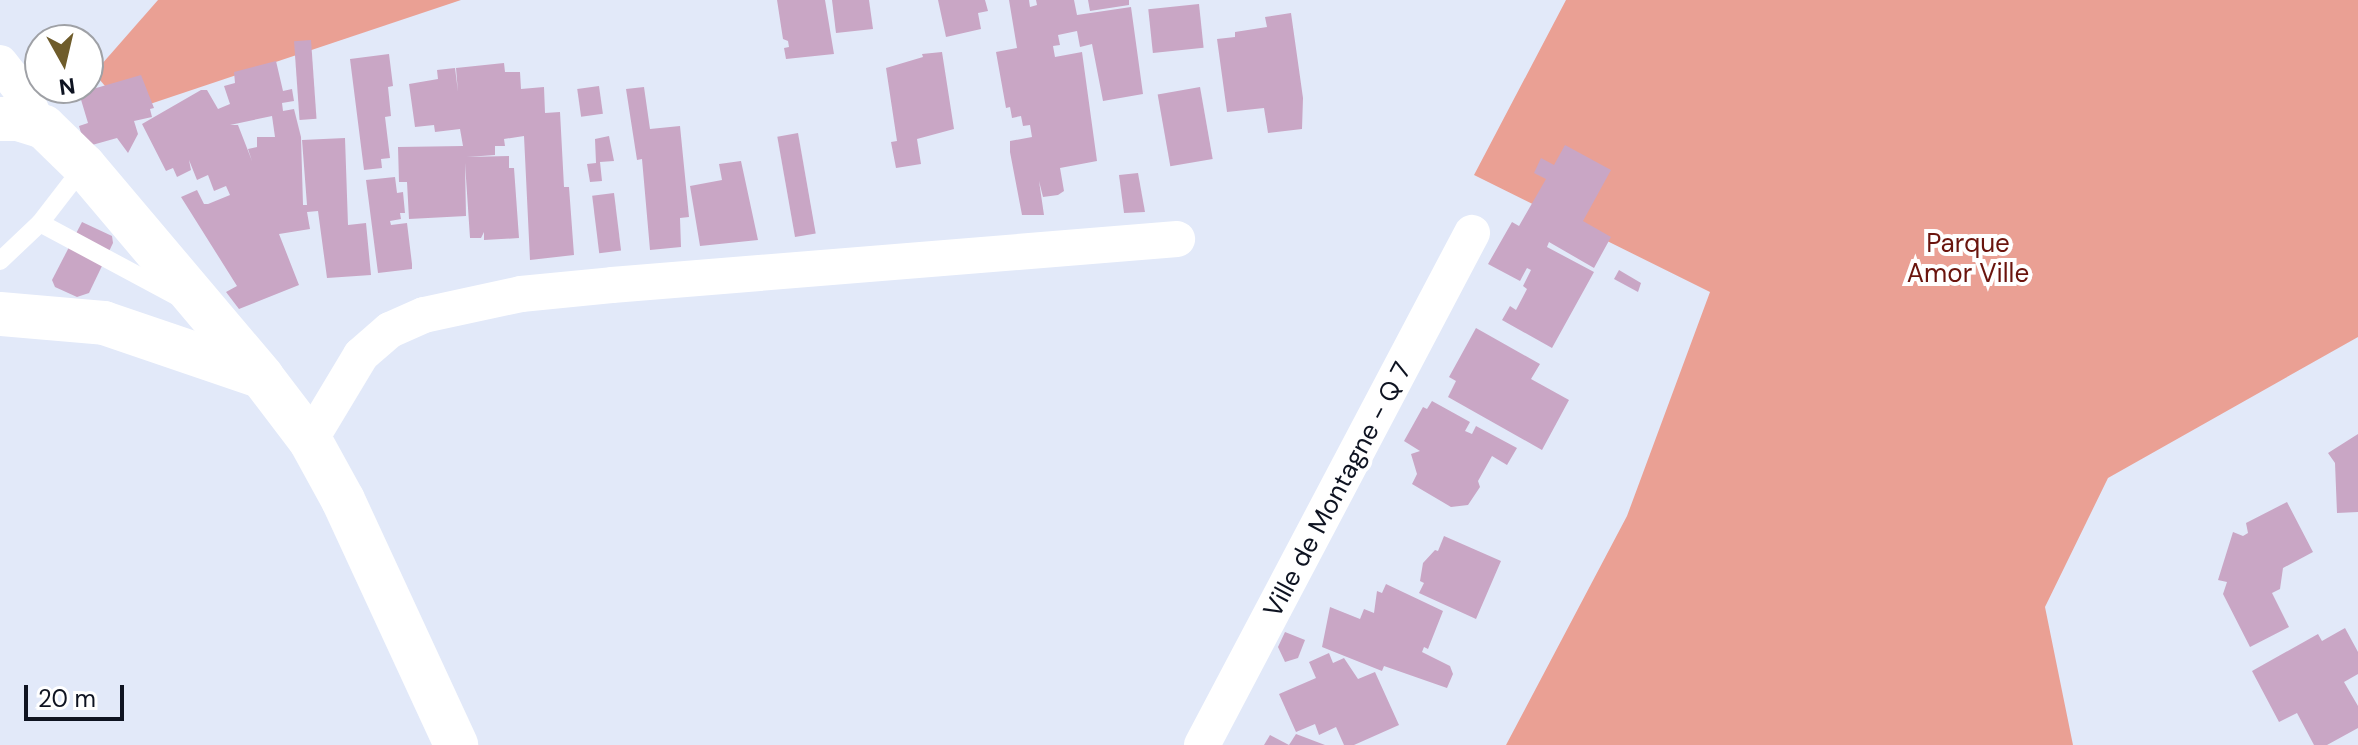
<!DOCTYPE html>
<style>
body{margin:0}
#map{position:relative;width:2358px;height:745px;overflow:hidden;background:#e2e9f9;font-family:"DM Sans",sans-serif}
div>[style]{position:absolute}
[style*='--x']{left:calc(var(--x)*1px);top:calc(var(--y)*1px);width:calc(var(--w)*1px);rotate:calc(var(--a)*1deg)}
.forest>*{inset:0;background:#eaa094}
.building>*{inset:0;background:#c9a6c5;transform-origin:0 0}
.service>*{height:18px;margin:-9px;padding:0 9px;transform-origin:9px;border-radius:9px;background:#fff}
.minor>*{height:36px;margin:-18px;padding:0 18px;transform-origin:18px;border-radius:18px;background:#fff}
.tertiary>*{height:44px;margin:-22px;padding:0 22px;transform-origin:22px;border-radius:22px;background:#fff}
span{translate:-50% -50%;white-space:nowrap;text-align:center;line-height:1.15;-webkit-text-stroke:8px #fff;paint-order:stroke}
.park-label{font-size:26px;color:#6a140d}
.street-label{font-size:26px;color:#0e1321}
.north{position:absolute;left:24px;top:24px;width:80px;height:80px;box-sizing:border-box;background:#fff;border:2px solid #9fa1a6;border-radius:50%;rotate:172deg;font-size:22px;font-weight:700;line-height:32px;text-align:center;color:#0e1321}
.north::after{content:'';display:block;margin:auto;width:28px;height:36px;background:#6f5c2b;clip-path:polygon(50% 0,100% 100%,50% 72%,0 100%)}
.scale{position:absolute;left:24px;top:685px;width:100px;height:36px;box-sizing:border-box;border:4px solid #0e1321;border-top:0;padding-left:10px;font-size:24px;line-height:28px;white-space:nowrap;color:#0e1321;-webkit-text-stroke:6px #fff;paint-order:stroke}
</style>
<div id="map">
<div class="forest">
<div style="clip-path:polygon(158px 0,461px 0,150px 104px,122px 106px,94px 73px)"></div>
<div style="clip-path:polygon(1566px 0,2358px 0,2358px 337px,2108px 478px,2045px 607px,2073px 745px,1506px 745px,1627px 516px,1710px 292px,1474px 175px)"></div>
</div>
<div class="building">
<div style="clip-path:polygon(777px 0,825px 0,834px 54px,786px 59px,784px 48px,789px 47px,788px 41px,783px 39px)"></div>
<div style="clip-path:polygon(832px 0,869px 0,873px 29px,836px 33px)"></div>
<div style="clip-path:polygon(938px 0,985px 0,988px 11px,978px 13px,981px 29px,946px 37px)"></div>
<div style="clip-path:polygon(1009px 0,1029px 0,1030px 7px,1037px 5px,1036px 0,1074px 0,1077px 15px,1131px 7px,1143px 94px,1103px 101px,1092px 44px,1080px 47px,1077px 31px,1058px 35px,1060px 45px,1053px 46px,1055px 57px,1082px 52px,1097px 161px,1060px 168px,1064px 191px,1058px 195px,1043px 197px,1039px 181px,1044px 215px,1022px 215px,1010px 152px,1010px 141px,1032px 137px,1030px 125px,1023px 126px,1021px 116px,1012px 118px,1010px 107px,1006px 108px,996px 52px,1017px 48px)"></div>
<div style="clip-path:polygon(1088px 0,1129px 0,1129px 5px,1090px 11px)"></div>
<div style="left:1199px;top:4px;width:44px;height:51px;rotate:84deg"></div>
<div style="clip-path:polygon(1291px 13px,1303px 98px,1302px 129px,1268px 133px,1264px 108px,1227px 112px,1217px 39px,1235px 37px,1235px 32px,1267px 27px,1265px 17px)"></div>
<div style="left:311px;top:40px;width:79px;height:17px;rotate:86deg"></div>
<div style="clip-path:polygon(942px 52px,954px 129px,917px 139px,921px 164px,896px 168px,891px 142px,897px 141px,886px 68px,923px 57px,922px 54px)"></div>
<div style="clip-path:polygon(389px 54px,393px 86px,388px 87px,391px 116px,385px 117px,390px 158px,381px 159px,382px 168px,364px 170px,350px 59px)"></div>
<div style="clip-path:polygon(evenodd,276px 61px,283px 91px,292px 89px,294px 101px,282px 103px,283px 111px,294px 109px,301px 137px,303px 205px,307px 205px,302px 140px,345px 138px,348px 225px,366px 223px,371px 275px,327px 278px,318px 211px,307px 212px,310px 229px,279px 234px,299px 285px,239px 309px,226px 292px,237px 286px,181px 197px,197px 190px,204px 204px,208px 204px,230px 195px,226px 186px,214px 191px,208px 175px,197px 180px,189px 160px,191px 170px,177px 177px,173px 168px,166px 171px,142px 124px,201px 90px,207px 90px,218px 109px,230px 104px,224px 86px,235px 83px,234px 72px,276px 61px,272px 116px,275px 137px,257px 137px,257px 147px,248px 149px,252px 161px,238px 125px,230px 125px,272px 116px)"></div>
<div style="clip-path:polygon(504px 63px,505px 72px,520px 72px,521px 89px,544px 87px,545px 113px,560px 112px,564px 187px,569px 187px,574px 255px,530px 260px,524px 136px,504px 139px,505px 146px,495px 146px,495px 155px,467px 157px,509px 156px,509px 168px,514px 168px,519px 238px,484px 240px,484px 232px,481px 238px,470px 238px,465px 163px,466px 216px,409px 219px,407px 182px,399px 182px,398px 147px,463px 146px,460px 129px,435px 132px,434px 125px,415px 127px,409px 84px,438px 79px,437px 70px,455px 68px,458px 92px,456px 68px)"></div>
<div style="clip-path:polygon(141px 75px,154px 108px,150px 109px,152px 117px,134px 121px,138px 134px,128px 153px,117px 138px,85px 147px,79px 126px,88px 123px,79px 93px)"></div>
<div style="left:599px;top:86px;width:28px;height:22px;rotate:82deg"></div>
<div style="clip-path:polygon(644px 87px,650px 129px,680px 126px,689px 217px,680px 218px,681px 247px,650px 250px,642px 159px,637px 160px,626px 89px)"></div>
<div style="left:1200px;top:87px;width:73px;height:43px;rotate:80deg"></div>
<div style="left:798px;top:133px;width:102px;height:21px;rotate:80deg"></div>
<div style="clip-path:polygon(609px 136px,614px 161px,600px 162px,602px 181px,590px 182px,587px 164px,596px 163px,595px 139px)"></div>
<div style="clip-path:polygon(1565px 145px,1611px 170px,1583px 221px,1611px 237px,1594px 268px,1549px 242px,1547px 247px,1594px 272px,1552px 348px,1502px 320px,1510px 306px,1516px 310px,1527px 289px,1523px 286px,1531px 270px,1527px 268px,1520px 281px,1488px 264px,1512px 222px,1519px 226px,1546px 179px,1534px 173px,1541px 158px,1554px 165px)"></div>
<div style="clip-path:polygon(741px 161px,758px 240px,700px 246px,690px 186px,722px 180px,719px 164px)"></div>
<div style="clip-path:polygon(1138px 173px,1145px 212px,1124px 213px,1119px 175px)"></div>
<div style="clip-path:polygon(395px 177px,397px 193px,403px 192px,405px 213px,400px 213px,401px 219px,390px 221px,391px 225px,407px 223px,412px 264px,412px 269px,378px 273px,366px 180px)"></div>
<div style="left:614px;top:193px;width:58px;height:22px;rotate:83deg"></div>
<div style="clip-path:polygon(82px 222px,112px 236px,113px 243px,89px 293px,77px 297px,55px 287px,52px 280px)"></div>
<div style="clip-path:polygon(1619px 270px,1641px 283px,1638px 292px,1614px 279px)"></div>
<div style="clip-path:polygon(1476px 328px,1540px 364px,1531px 379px,1569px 400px,1542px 450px,1448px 397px,1456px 381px,1449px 377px)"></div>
<div style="clip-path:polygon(1432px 401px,1470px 422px,1465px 431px,1472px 434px,1476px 426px,1517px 448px,1507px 465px,1492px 456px,1478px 481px,1480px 487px,1468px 505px,1451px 507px,1412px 484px,1417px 474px,1411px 454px,1420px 451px,1404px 441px,1423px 407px,1427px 409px)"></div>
<div style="clip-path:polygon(2358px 434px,2358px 512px,2337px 513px,2335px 463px,2328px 453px)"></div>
<div style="clip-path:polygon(2287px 502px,2313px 552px,2283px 568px,2280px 589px,2272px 593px,2289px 627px,2250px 647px,2223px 594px,2227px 582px,2218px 580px,2233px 532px,2243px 536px,2248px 533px,2246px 523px)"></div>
<div style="clip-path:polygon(1444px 536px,1501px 561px,1476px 619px,1419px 593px,1424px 583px,1420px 581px,1423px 563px,1435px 550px,1438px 551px)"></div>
<div style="clip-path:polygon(1386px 584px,1443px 611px,1428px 649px,1424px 647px,1422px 652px,1450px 666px,1453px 674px,1447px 688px,1384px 666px,1382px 671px,1322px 647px,1330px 607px,1360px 619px,1364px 609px,1374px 613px,1377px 591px,1382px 593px)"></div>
<div style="clip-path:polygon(2345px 628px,2358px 652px,2358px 674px,2344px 682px,2358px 706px,2358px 728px,2327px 745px,2314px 745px,2297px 713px,2279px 722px,2252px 671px,2318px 634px,2322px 641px)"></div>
<div style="clip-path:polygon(1285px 632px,1305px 640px,1298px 658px,1285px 662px,1278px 647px)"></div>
<div style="clip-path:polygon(1329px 653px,1333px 663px,1344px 658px,1358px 679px,1375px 672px,1399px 725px,1354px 745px,1344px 745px,1336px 727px,1319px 735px,1315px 724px,1296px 732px,1279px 694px,1316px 678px,1309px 662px)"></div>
<div style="clip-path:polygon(1296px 734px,1325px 745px,1289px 745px)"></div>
<div style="clip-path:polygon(1270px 735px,1289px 745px,1264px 745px)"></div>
</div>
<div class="service">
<div style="--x:40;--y:223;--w:154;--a:28.2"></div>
<div style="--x:0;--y:261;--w:55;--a:-43.5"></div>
<div style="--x:40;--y:223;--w:72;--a:-52.3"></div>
</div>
<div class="minor">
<div style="--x:0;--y:63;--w:37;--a:52"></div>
<div style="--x:23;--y:92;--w:34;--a:66"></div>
<div style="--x:310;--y:440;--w:99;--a:-59"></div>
<div style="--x:361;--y:355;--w:38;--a:-41"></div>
<div style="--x:390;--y:330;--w:37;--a:-24"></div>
<div style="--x:424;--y:315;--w:99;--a:-12.2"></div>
<div style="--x:521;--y:294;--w:91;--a:-5.6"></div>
<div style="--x:612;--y:285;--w:567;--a:-4.65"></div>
<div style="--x:1202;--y:745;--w:579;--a:-62.2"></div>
</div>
<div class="tertiary">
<div style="--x:0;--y:119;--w:18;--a:0"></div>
<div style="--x:18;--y:119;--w:27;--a:17"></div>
<div style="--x:44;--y:127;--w:56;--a:44.3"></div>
<div style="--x:84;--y:166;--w:276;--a:49.8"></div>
<div style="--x:262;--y:377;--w:79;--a:52.7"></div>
<div style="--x:310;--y:440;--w:68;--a:61.2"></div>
<div style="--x:343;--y:500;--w:270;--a:65.2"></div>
<div style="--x:0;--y:314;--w:104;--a:4.9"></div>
<div style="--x:104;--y:323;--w:165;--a:18.8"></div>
</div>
<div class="park-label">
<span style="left:1968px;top:259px">Parque<br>Amor Ville</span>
</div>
<div class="street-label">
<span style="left:1338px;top:490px;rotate:-62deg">Ville de Montagne - Q 7</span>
</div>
<div class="north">N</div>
<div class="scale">20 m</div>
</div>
